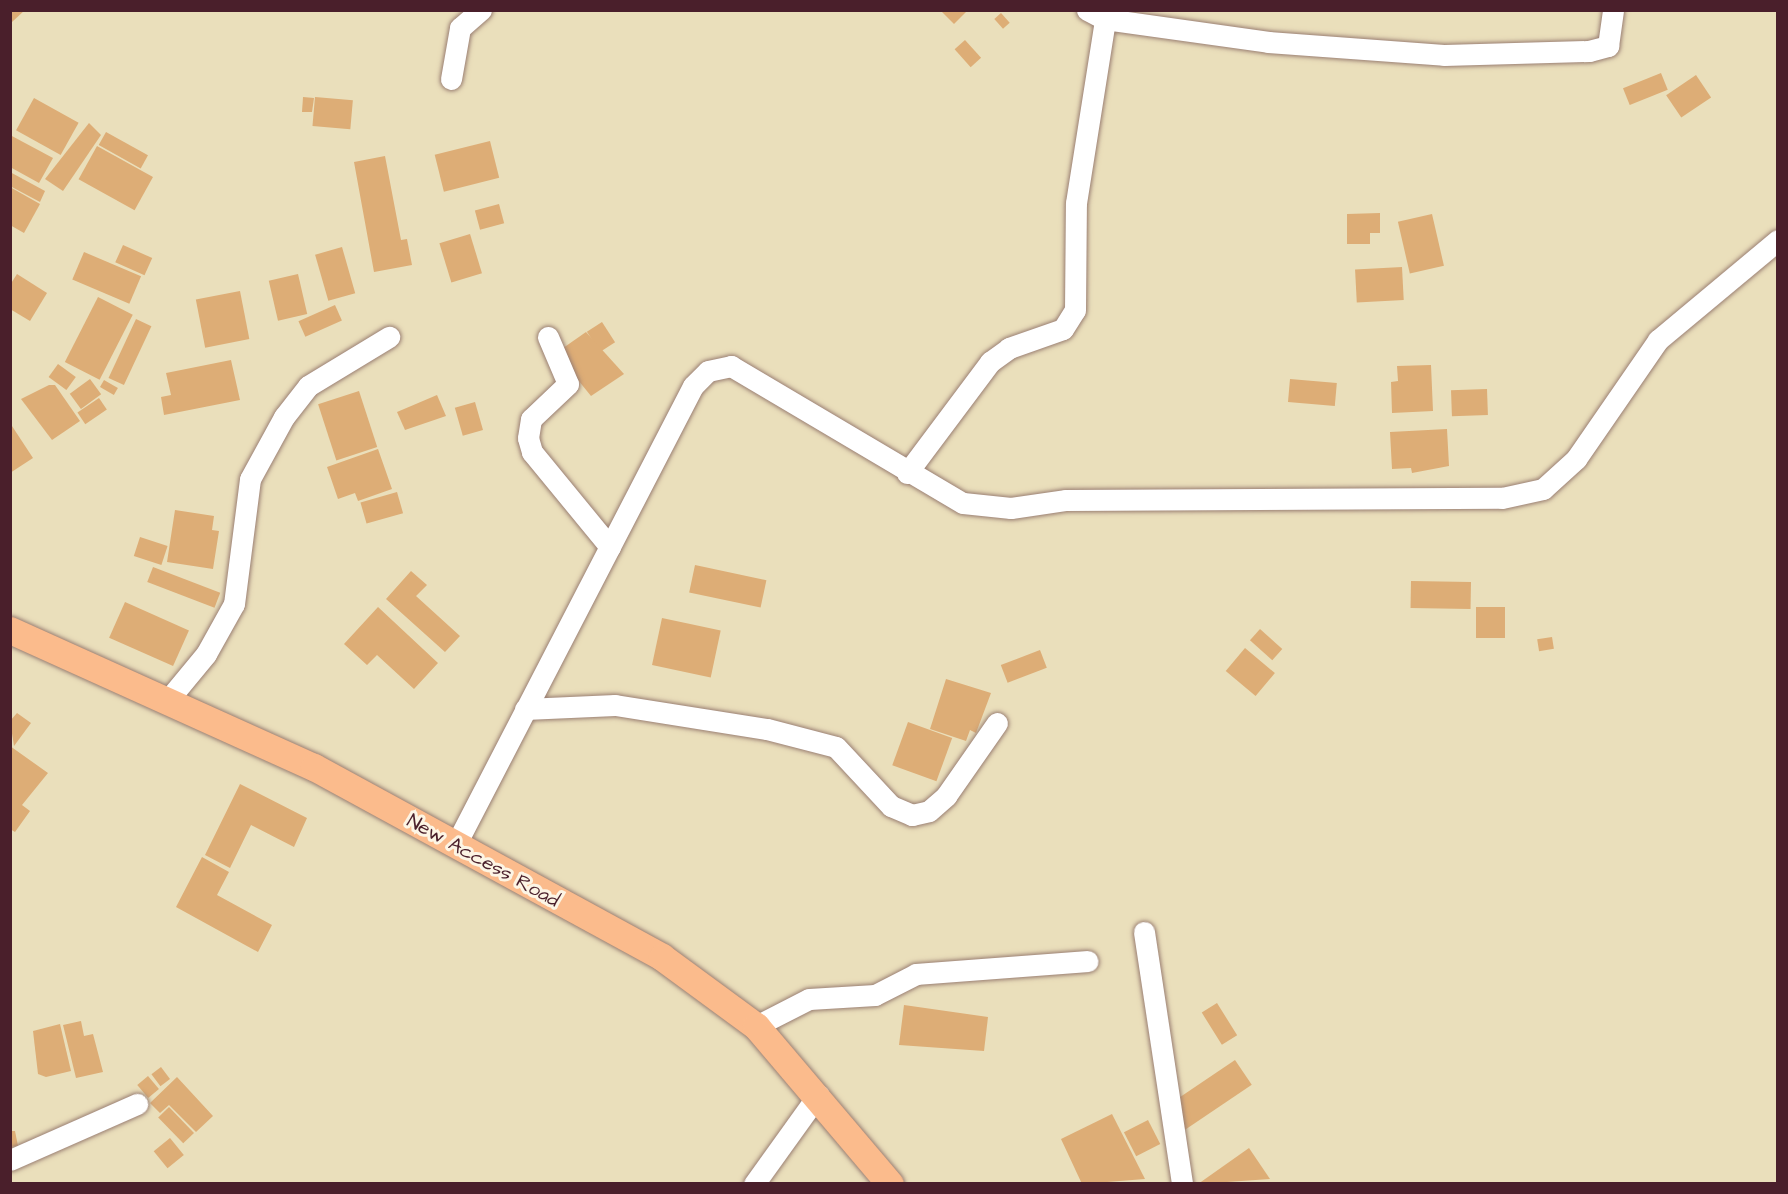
<!DOCTYPE html>
<style>
body{margin:0}
#map{position:relative;width:1788px;height:1194px;overflow:hidden;background:#eadfbb;font-family:"Architects Daughter",sans-serif}
div>[style]{position:absolute}
[style*='--x']{left:calc(var(--x)*1px);top:calc(var(--y)*1px);width:calc(var(--w)*1px);rotate:calc(var(--a)*1deg)}
.building>*{inset:0;background:#ddad76;transform-origin:0 0}
.roads{filter:drop-shadow(0 0 2px #9a7f73) drop-shadow(0 0 2px #9a7f73)}
.minor>*{height:21px;margin:-10.5px;padding:0 10.5px;transform-origin:10.5px;border-radius:10.5px;background:#fff}
.major>*{height:27px;margin:-13.5px;padding:0 13.5px;transform-origin:13.5px;border-radius:13.5px;background:#fbbb8c}
span{translate:-50% -50%;white-space:nowrap;text-align:center;line-height:1.15;-webkit-text-stroke:6px #fcf5e5;paint-order:stroke}
.street-label{font-size:20px;color:#4a1f2b}
.frame{position:absolute;inset:0;border:12px solid #4a1f2b;pointer-events:none}
</style>
<div id="map">
<div class="building">
<div style="clip-path:polygon(10px 10px,25px 10px,12px 22px)"></div>
<div style="clip-path:polygon(940px 10px,968px 10px,954px 24px)"></div>
<div style="left:1001px;top:13px;width:13px;height:9px;rotate:48deg"></div>
<div style="left:965px;top:40px;width:24px;height:14px;rotate:48deg"></div>
<div style="left:1661px;top:73px;width:18px;height:41px;rotate:68deg"></div>
<div style="left:1696px;top:75px;width:27px;height:36px;rotate:56deg"></div>
<div style="clip-path:polygon(303px 97px,314px 98px,312px 112px,302px 112px)"></div>
<div style="left:315px;top:97px;width:38px;height:29px;rotate:5deg"></div>
<div style="left:34px;top:98px;width:51px;height:37px;rotate:29deg"></div>
<div style="clip-path:polygon(89px 123px,101px 135px,63px 191px,45px 179px)"></div>
<div style="left:106px;top:132px;width:48px;height:15px;rotate:29deg"></div>
<div style="clip-path:polygon(10px 135px,53px 158px,39px 183px,10px 167px)"></div>
<div style="left:490px;top:141px;width:38px;height:57px;rotate:76deg"></div>
<div style="left:97px;top:146px;width:64px;height:38px;rotate:29deg"></div>
<div style="clip-path:polygon(385px 156px,401px 240px,407px 239px,412px 265px,374px 272px,354px 162px)"></div>
<div style="clip-path:polygon(10px 172px,45px 191px,40px 202px,10px 186px)"></div>
<div style="clip-path:polygon(10px 187px,40px 204px,24px 233px,10px 225px)"></div>
<div style="left:499px;top:204px;width:20px;height:25px;rotate:75deg"></div>
<div style="clip-path:polygon(1380px 213px,1380px 233px,1370px 233px,1370px 244px,1347px 244px,1347px 214px)"></div>
<div style="left:1432px;top:214px;width:53px;height:35px;rotate:77deg"></div>
<div style="left:470px;top:234px;width:41px;height:32px;rotate:73deg"></div>
<div style="left:123px;top:245px;width:32px;height:19px;rotate:24deg"></div>
<div style="left:342px;top:247px;width:48px;height:28px;rotate:74deg"></div>
<div style="left:84px;top:252px;width:62px;height:30px;rotate:23deg"></div>
<div style="left:1402px;top:267px;width:33px;height:47px;rotate:87deg"></div>
<div style="clip-path:polygon(17px 274px,47px 293px,30px 321px,10px 309px,10px 285px)"></div>
<div style="left:298px;top:274px;width:41px;height:30px;rotate:77deg"></div>
<div style="left:240px;top:291px;width:49px;height:45px;rotate:79deg"></div>
<div style="left:98px;top:297px;width:39px;height:73px;rotate:27deg"></div>
<div style="left:335px;top:305px;width:17px;height:40px;rotate:66deg"></div>
<div style="left:136px;top:319px;width:17px;height:65px;rotate:25deg"></div>
<div style="left:602px;top:322px;width:24px;height:18px;rotate:57deg"></div>
<div style="clip-path:polygon(586px 332px,624px 374px,591px 396px,556px 353px)"></div>
<div style="clip-path:polygon(231px 360px,240px 400px,164px 415px,161px 397px,171px 395px,166px 373px)"></div>
<div style="left:58px;top:364px;width:22px;height:16px;rotate:36deg"></div>
<div style="clip-path:polygon(1431px 365px,1433px 411px,1392px 413px,1391px 382px,1398px 381px,1397px 366px)"></div>
<div style="left:90px;top:379px;width:19px;height:25px;rotate:54deg"></div>
<div style="left:1290px;top:379px;width:47px;height:23px;rotate:5deg"></div>
<div style="left:104px;top:380px;width:16px;height:8px;rotate:30deg"></div>
<div style="clip-path:polygon(49px 385px,55px 385px,80px 421px,52px 440px,21px 399px)"></div>
<div style="left:1487px;top:389px;width:26px;height:36px;rotate:88deg"></div>
<div style="left:359px;top:391px;width:59px;height:43px;rotate:72deg"></div>
<div style="clip-path:polygon(437px 395px,446px 416px,405px 430px,397px 412px)"></div>
<div style="left:99px;top:398px;width:14px;height:26px;rotate:56deg"></div>
<div style="left:475px;top:402px;width:29px;height:21px;rotate:74deg"></div>
<div style="clip-path:polygon(10px 423px,33px 458px,10px 473px)"></div>
<div style="clip-path:polygon(1447px 429px,1449px 466px,1412px 473px,1411px 468px,1392px 469px,1390px 432px)"></div>
<div style="clip-path:polygon(378px 449px,392px 489px,358px 501px,355px 493px,338px 499px,327px 467px)"></div>
<div style="left:397px;top:492px;width:22px;height:38px;rotate:74deg"></div>
<div style="clip-path:polygon(175px 510px,214px 516px,212px 530px,219px 531px,213px 569px,167px 562px)"></div>
<div style="left:140px;top:537px;width:29px;height:20px;rotate:18deg"></div>
<div style="left:695px;top:565px;width:73px;height:28px;rotate:12deg"></div>
<div style="left:153px;top:567px;width:72px;height:16px;rotate:21deg"></div>
<div style="clip-path:polygon(411px 571px,427px 585px,416px 596px,460px 636px,445px 652px,386px 599px)"></div>
<div style="left:1411px;top:581px;width:60px;height:27px;rotate:1deg"></div>
<div style="left:125px;top:602px;width:70px;height:39px;rotate:24deg"></div>
<div style="clip-path:polygon(378px 607px,438px 663px,414px 689px,377px 655px,367px 665px,344px 644px)"></div>
<div style="left:1476px;top:607px;width:29px;height:31px"></div>
<div style="left:662px;top:618px;width:60px;height:48px;rotate:12deg"></div>
<div style="left:1260px;top:629px;width:30px;height:15px;rotate:42deg"></div>
<div style="left:1552px;top:637px;width:12px;height:15px;rotate:81deg"></div>
<div style="left:1245px;top:648px;width:39px;height:30px;rotate:40deg"></div>
<div style="left:1040px;top:650px;width:19px;height:42px;rotate:69deg"></div>
<div style="clip-path:polygon(946px 679px,991px 693px,976px 733px,970px 730px,966px 741px,930px 729px)"></div>
<div style="clip-path:polygon(17px 713px,31px 723px,14px 746px,10px 721px)"></div>
<div style="left:908px;top:722px;width:47px;height:46px;rotate:20deg"></div>
<div style="clip-path:polygon(10px 746px,48px 773px,22px 805px,30px 811px,15px 832px,10px 829px)"></div>
<div style="clip-path:polygon(240px 784px,307px 818px,294px 847px,251px 825px,230px 868px,205px 855px)"></div>
<div style="clip-path:polygon(202px 857px,229px 872px,217px 895px,272px 925px,258px 952px,176px 907px)"></div>
<div style="left:1217px;top:1003px;width:38px;height:18px;rotate:58deg"></div>
<div style="clip-path:polygon(904px 1005px,988px 1017px,984px 1051px,899px 1045px)"></div>
<div style="clip-path:polygon(81px 1021px,84px 1036px,93px 1034px,103px 1072px,76px 1078px,63px 1025px)"></div>
<div style="clip-path:polygon(60px 1024px,71px 1071px,46px 1077px,38px 1074px,33px 1031px)"></div>
<div style="left:1235px;top:1060px;width:30px;height:80px;rotate:56deg"></div>
<div style="left:161px;top:1067px;width:15px;height:12px;rotate:53deg"></div>
<div style="left:148px;top:1076px;width:17px;height:14px;rotate:50deg"></div>
<div style="clip-path:polygon(177px 1077px,213px 1116px,196px 1132px,169px 1105px,160px 1113px,150px 1103px)"></div>
<div style="left:169px;top:1107px;width:36px;height:15px;rotate:46deg"></div>
<div style="clip-path:polygon(1112px 1114px,1145px 1179px,1082px 1184px,1061px 1139px)"></div>
<div style="left:1148px;top:1120px;width:27px;height:27px;rotate:63deg"></div>
<div style="clip-path:polygon(10px 1131px,15px 1131px,18px 1146px,10px 1147px)"></div>
<div style="left:170px;top:1138px;width:22px;height:21px;rotate:51deg"></div>
<div style="clip-path:polygon(1249px 1148px,1270px 1179px,1198px 1184px)"></div>
</div>
<div class="roads">
<div class="minor">
<div style="--x:1087;--y:10;--w:20;--a:27"></div>
<div style="--x:1105;--y:19;--w:165;--a:8"></div>
<div style="--x:1268;--y:42;--w:176;--a:4.2"></div>
<div style="--x:1444;--y:55;--w:145;--a:-1.6"></div>
<div style="--x:1589;--y:51;--w:20;--a:-15"></div>
<div style="--x:1608;--y:46;--w:36;--a:-82"></div>
<div style="--x:451;--y:79;--w:52;--a:-80"></div>
<div style="--x:460;--y:28;--w:28;--a:-41"></div>
<div style="--x:548;--y:337;--w:51;--a:66.9"></div>
<div style="--x:568;--y:384;--w:51;--a:136.6"></div>
<div style="--x:531;--y:419;--w:19;--a:99"></div>
<div style="--x:528;--y:438;--w:15;--a:74"></div>
<div style="--x:532;--y:452;--w:123;--a:50.6"></div>
<div style="--x:907;--y:473;--w:139;--a:-53.2"></div>
<div style="--x:990;--y:362;--w:24;--a:-36"></div>
<div style="--x:1009;--y:348;--w:57;--a:-19.4"></div>
<div style="--x:1063;--y:329;--w:22;--a:-58"></div>
<div style="--x:1075;--y:310;--w:107;--a:-89.5"></div>
<div style="--x:1076;--y:203;--w:186;--a:-81"></div>
<div style="--x:168;--y:700;--w:60;--a:-50.4"></div>
<div style="--x:206;--y:654;--w:57;--a:-60.8"></div>
<div style="--x:234;--y:604;--w:126;--a:-82.7"></div>
<div style="--x:250;--y:479;--w:71;--a:-61.3"></div>
<div style="--x:284;--y:417;--w:39;--a:-52"></div>
<div style="--x:308;--y:386;--w:95;--a:-31.2"></div>
<div style="--x:525;--y:709;--w:90;--a:-2.5"></div>
<div style="--x:615;--y:705;--w:154;--a:9"></div>
<div style="--x:767;--y:729;--w:71;--a:14.6"></div>
<div style="--x:836;--y:747;--w:81;--a:47"></div>
<div style="--x:891;--y:806;--w:23;--a:23"></div>
<div style="--x:912;--y:815;--w:17;--a:-13"></div>
<div style="--x:929;--y:811;--w:23;--a:-41"></div>
<div style="--x:946;--y:796;--w:89;--a:-55.1"></div>
<div style="--x:455;--y:846;--w:518;--a:-62.64"></div>
<div style="--x:693;--y:386;--w:21;--a:-45"></div>
<div style="--x:708;--y:371;--w:24;--a:-12"></div>
<div style="--x:731;--y:366;--w:269;--a:30.6"></div>
<div style="--x:963;--y:503;--w:48;--a:5.9"></div>
<div style="--x:1011;--y:508;--w:56;--a:-8.3"></div>
<div style="--x:1066;--y:500;--w:436;--a:-0.3"></div>
<div style="--x:1502;--y:498;--w:42;--a:-12.4"></div>
<div style="--x:1543;--y:489;--w:45;--a:-42.3"></div>
<div style="--x:1576;--y:459;--w:145;--a:-55.4"></div>
<div style="--x:1658;--y:340;--w:156;--a:-39.8"></div>
<div style="--x:1144;--y:932;--w:255;--a:81.4"></div>
<div style="--x:756;--y:1026;--w:59;--a:-27"></div>
<div style="--x:809;--y:999;--w:66;--a:-3.5"></div>
<div style="--x:875;--y:995;--w:46;--a:-27.1"></div>
<div style="--x:916;--y:974;--w:172;--a:-4.3"></div>
<div style="--x:10;--y:1160;--w:139;--a:-23.8"></div>
<div style="--x:754;--y:1184;--w:110;--a:-54.3"></div>
</div>
<div class="major">
<div style="--x:10;--y:630;--w:333;--a:24.3"></div>
<div style="--x:314;--y:767;--w:396;--a:28.6"></div>
<div style="--x:662;--y:957;--w:117;--a:36.3"></div>
<div style="--x:756;--y:1026;--w:207;--a:49.7"></div>
</div>
</div>
<div class="street-label">
<span style="left:483px;top:861px;rotate:29deg">New Access Road</span>
</div>
<div class="frame"></div>
</div>
